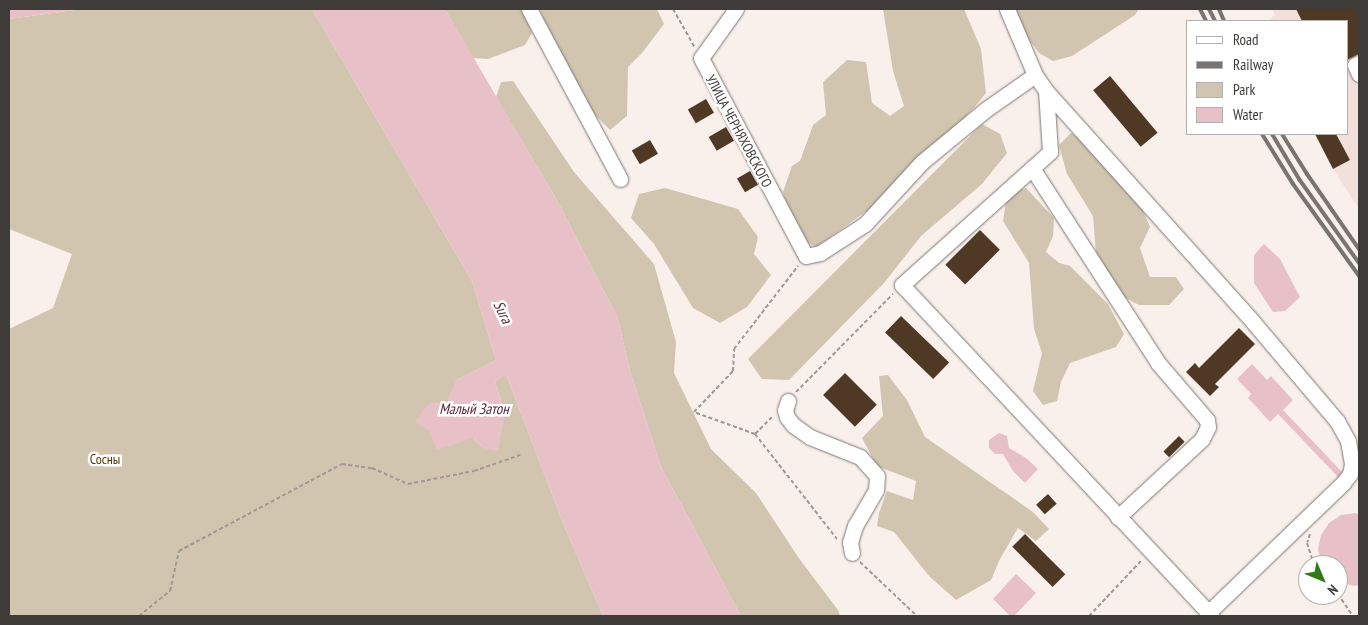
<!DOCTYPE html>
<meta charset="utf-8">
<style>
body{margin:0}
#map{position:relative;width:1368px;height:625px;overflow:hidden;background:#f9f0ec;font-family:"PT Sans Narrow",sans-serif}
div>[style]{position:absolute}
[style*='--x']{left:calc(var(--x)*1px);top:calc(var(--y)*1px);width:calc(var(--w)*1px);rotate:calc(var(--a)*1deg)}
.built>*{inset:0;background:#f1e1da}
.green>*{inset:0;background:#d2c5af}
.water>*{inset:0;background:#e8c1c8}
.building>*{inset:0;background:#4f3924;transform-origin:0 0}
.path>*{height:2px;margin-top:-1px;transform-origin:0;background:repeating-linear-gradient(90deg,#9f9996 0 4px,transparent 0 6.5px)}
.roads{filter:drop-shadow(0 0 1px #7d7572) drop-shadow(0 0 1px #7d7572)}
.minor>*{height:15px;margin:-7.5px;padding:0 7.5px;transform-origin:7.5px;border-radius:7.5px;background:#fff}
.rail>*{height:4px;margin:-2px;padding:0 2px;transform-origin:2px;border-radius:2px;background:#787471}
span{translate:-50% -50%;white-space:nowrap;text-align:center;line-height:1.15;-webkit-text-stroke:5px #fff;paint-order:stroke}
.street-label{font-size:14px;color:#3e3b39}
.park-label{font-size:14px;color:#523a00}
.water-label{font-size:15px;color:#592733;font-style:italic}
.frame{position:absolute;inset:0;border:10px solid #3e3b39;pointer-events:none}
.legend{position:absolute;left:1186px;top:20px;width:162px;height:115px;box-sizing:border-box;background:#fff;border:1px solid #b2b1b0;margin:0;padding:6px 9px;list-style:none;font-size:15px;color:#3e3b39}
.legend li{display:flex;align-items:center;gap:10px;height:25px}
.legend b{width:25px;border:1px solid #b2b1b0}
.north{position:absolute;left:1298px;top:555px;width:50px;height:50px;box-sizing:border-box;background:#fff;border:1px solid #b2b1b0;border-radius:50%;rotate:135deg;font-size:14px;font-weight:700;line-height:20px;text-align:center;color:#3e3b39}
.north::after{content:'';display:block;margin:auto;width:18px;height:22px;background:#33791b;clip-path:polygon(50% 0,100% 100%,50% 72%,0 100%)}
</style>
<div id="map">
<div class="built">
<div style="clip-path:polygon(1272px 9px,1359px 9px,1359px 209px,1333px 169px,1315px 134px,1347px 134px,1347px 21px,1267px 21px,1275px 15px)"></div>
</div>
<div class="green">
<div style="clip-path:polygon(82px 9px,312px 9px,472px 281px,496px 360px,456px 380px,473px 438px,483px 448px,505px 413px,495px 382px,506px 374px,563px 523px,603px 616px,9px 616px,9px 329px,53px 308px,72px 254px,9px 229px,9px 19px)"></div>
<div style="clip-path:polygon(445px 9px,522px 9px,532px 33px,525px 45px,488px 59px,473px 58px)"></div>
<div style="clip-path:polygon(540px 9px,657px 9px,664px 24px,642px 53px,628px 67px,627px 116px,610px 130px,589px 109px,546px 27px)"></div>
<div style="clip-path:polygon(883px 9px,964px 9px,981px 49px,986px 93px,973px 109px,885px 198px,816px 247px,799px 238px,783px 192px,792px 166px,800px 161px,813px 125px,826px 115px,823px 82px,847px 60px,866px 62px,872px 103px,890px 116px,904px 106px,893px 71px)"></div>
<div style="clip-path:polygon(1015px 9px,1139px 9px,1135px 15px,1072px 56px,1053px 61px,1039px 53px,1029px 40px)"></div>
<div style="clip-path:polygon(513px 81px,574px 172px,654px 264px,676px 342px,674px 373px,711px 449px,756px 493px,798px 557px,838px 610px,840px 616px,741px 616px,661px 467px,631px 374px,617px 316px,555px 197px,496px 97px,501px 82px)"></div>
<div style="clip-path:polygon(982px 124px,1000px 134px,1007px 153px,982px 184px,921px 236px,884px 283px,789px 380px,762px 379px,748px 359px)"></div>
<div style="clip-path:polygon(1071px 133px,1082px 140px,1143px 210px,1150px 227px,1140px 248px,1150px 277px,1176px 277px,1184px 289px,1169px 305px,1139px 305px,1120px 295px,1096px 253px,1093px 216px,1067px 174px,1059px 145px)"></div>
<div style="clip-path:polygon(665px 188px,738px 209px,758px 237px,754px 254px,771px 275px,747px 307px,720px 323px,693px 308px,654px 244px,631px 218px,639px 194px)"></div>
<div style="clip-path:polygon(1026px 188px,1054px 218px,1053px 236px,1046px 252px,1059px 263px,1070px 266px,1108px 304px,1124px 334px,1116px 347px,1070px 363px,1061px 382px,1057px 401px,1043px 405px,1033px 391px,1042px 353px,1034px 329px,1029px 263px,1003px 221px,1007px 194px)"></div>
<div style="clip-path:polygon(888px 375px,907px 400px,925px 437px,1033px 512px,1049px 529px,1036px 541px,1018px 528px,1000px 559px,991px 580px,956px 600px,929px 576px,894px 532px,877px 526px,879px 513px,887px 491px,913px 500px,916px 481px,877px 466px,862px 438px,883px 416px,879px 376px)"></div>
</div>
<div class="water">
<div style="clip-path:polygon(9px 9px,82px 9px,9px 19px)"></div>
<div style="clip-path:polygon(312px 9px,445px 9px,555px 197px,617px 316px,631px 374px,661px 467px,741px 616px,603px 616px,563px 523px,506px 374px,495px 382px,505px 413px,498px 451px,483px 448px,473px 438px,437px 450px,428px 430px,415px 422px,430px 402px,446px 404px,456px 380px,496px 360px,472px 281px)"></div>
<div style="clip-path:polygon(1264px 244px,1280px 259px,1300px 297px,1285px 311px,1273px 312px,1254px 283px,1254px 255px)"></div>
<div style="clip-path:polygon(1252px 364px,1267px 380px,1271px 376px,1293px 400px,1283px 410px,1344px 474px,1339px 478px,1278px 414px,1270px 422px,1248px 398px,1251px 394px,1237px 379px)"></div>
<div style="clip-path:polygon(999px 433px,1007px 436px,1009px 448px,1026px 458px,1038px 469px,1025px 483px,1013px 471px,1003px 454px,995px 454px,989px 448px,989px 440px)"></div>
<div style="clip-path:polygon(1355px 513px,1359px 514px,1359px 585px,1354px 586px,1338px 582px,1338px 565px,1322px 565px,1318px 549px,1321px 535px,1329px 523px,1341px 515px)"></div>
<div style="clip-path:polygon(1016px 574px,1036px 593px,1014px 616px,1010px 616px,993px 599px)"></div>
</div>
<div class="building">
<div style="clip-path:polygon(1296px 9px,1359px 9px,1359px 54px,1347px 60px,1347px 21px,1302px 21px)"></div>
<div style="left:1110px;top:76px;width:74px;height:22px;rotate:50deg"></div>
<div style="left:706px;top:99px;width:16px;height:21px;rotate:60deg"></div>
<div style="left:726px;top:127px;width:16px;height:20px;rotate:60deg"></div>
<div style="clip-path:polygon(1315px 134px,1336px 134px,1350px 160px,1333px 169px)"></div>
<div style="left:650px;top:140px;width:16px;height:21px;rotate:60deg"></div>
<div style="left:750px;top:171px;width:16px;height:15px;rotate:60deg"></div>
<div style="left:980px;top:230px;width:28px;height:49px;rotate:45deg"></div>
<div style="left:901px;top:316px;width:67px;height:23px;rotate:44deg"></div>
<div style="clip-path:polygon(1239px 328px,1255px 344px,1215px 384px,1219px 387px,1210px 396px,1186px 372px,1195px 363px,1199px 368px)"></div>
<div style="left:845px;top:373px;width:45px;height:31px;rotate:45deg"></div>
<div style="left:1179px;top:436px;width:8px;height:22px;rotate:45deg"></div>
<div style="left:1048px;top:494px;width:13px;height:16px;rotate:48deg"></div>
<div style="left:1025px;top:534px;width:57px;height:18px;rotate:45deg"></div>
</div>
<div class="path">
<div style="--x:673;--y:9;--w:43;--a:60.4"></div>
<div style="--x:796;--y:392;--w:138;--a:-45.3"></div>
<div style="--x:772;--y:417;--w:24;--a:135"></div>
<div style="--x:755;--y:434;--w:133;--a:52"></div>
<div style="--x:755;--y:434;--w:65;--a:-160.2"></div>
<div style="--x:694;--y:412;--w:57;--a:-46.4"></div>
<div style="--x:733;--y:371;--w:22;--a:-87"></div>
<div style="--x:734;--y:349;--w:105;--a:-52.4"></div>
<div style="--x:1310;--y:534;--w:9;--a:108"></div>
<div style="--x:1307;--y:543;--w:23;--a:72"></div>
<div style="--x:860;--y:562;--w:79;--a:43.5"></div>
<div style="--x:1338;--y:594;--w:27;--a:56"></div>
<div style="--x:139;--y:616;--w:40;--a:-39"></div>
<div style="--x:170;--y:591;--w:41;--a:-77.3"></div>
<div style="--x:179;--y:551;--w:185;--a:-28.1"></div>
<div style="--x:342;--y:464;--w:30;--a:8"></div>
<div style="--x:372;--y:468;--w:39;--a:24"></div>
<div style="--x:408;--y:484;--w:67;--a:-11.1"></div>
<div style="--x:474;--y:471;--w:49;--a:-19.2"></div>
<div style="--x:1089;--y:616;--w:77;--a:-46.6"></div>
</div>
<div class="roads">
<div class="minor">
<div style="--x:529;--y:9;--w:193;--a:61.8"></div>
<div style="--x:736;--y:9;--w:60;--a:125.5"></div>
<div style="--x:701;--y:58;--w:224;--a:62.1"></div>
<div style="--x:806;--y:256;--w:14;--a:-12"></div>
<div style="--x:820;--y:253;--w:54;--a:-32.8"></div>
<div style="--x:865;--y:224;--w:84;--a:-47.4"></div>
<div style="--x:922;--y:162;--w:82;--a:-39.5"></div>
<div style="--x:985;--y:110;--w:61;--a:-35"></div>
<div style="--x:1007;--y:9;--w:72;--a:67"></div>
<div style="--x:1035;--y:75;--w:19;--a:55"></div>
<div style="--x:1046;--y:91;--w:310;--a:48.1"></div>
<div style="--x:1253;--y:322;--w:130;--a:49.7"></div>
<div style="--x:1337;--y:421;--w:23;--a:61"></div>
<div style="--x:1348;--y:441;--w:23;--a:80"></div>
<div style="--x:1352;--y:464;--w:10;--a:101"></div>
<div style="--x:1350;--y:474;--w:11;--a:128"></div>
<div style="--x:1343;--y:483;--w:187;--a:136.1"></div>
<div style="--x:1359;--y:63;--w:4;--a:153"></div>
<div style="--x:1355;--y:65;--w:10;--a:66"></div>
<div style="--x:1046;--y:91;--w:61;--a:86.2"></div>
<div style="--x:1050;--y:152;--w:199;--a:138.1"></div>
<div style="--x:902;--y:285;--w:453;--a:46.9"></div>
<div style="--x:1032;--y:168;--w:232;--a:57.1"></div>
<div style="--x:1158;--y:363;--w:75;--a:49.3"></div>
<div style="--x:1207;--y:420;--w:7;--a:82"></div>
<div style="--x:1208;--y:427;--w:13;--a:117"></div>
<div style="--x:1202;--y:439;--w:115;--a:137.1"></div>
<div style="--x:788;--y:401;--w:9;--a:108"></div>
<div style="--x:785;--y:410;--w:7;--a:74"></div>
<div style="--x:787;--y:417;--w:10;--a:53"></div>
<div style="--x:793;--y:425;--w:21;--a:35"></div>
<div style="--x:810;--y:437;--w:54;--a:21.8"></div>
<div style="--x:860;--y:457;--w:25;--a:48"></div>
<div style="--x:877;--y:476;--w:14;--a:94"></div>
<div style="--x:876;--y:490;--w:42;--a:120.3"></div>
<div style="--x:855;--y:526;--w:17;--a:107"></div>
<div style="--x:850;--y:542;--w:11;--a:80"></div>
</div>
</div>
<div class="rail">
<div style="--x:1200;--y:9;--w:13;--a:63"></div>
<div style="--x:1209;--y:9;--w:13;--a:63"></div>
<div style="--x:1219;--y:9;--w:13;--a:67"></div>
<div style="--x:1262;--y:134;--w:59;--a:58.2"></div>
<div style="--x:1293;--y:184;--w:113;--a:54.3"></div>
<div style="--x:1272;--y:134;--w:52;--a:59"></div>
<div style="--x:1299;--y:179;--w:103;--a:54.5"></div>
<div style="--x:1282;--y:134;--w:47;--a:58"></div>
<div style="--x:1307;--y:174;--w:91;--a:55.3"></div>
</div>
<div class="street-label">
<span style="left:739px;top:131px;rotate:62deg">УЛИЦА ЧЕРНЯХОВСКОГО</span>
</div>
<div class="park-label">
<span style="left:105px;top:459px">Сосны</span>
</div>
<div class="water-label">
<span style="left:503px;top:312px;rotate:64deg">Sura</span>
<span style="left:474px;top:409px">Малый Затон</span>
</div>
<div class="frame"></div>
<ul class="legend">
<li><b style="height:6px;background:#fff"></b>Road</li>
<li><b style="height:6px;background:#787471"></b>Railway</li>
<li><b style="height:14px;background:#d2c5af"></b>Park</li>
<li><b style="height:14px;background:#e8c1c8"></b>Water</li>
</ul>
<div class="north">N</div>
</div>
